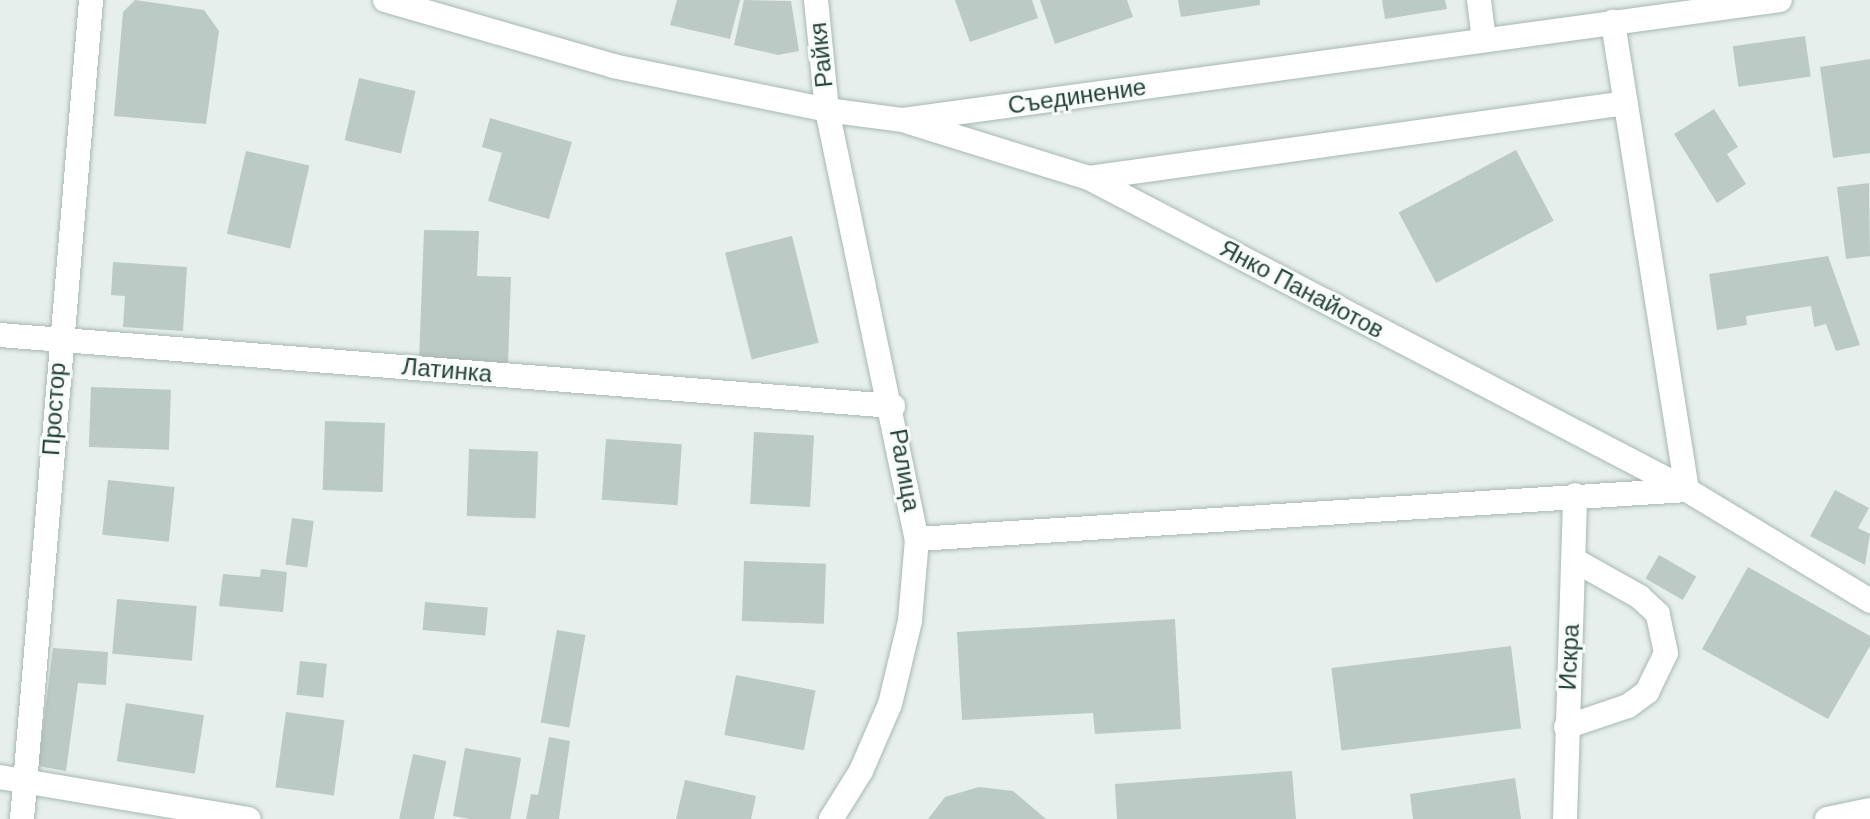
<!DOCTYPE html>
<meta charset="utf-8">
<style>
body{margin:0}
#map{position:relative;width:1870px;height:819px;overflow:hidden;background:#e6efeb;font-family:Arial,sans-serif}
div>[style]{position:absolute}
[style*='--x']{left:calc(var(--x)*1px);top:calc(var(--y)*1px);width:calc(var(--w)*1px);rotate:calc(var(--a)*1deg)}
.building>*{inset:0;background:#bbcac4;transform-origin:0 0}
.roads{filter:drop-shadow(0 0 2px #a8b8b2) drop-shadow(0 0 2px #a8b8b2)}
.minor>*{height:24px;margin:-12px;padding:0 12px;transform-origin:12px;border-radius:12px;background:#fff}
span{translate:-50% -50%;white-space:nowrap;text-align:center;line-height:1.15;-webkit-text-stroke:6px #f7fbf9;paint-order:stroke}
.street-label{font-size:24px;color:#24423a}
</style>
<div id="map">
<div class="building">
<div style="clip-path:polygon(135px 0,204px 10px,219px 31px,206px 124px,114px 116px,123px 12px)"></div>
<div style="clip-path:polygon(677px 0,740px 0,730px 39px,670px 25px)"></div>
<div style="clip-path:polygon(744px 0,791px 1px,799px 51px,778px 55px,734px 45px)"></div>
<div style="clip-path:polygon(955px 0,1032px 0,1038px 18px,970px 42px)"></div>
<div style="clip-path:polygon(1040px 0,1127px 0,1133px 17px,1055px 44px)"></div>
<div style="clip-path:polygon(1178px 0,1260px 0,1260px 5px,1181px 17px)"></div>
<div style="clip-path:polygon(1382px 0,1445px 0,1447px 9px,1385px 19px)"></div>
<div style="left:1805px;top:36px;width:41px;height:73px;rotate:82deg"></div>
<div style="clip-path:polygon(1870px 59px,1870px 153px,1833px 158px,1820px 67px)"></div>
<div style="left:359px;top:78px;width:58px;height:64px;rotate:13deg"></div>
<div style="clip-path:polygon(1714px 109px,1738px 147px,1727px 154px,1746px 184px,1717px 203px,1674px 134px)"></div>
<div style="clip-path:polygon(490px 118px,572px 142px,549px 219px,488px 201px,502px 153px,482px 147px)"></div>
<div style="left:1516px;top:150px;width:80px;height:133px;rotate:62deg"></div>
<div style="left:246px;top:151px;width:65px;height:85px;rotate:13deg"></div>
<div style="clip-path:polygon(1869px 183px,1870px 256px,1846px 259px,1837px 187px)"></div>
<div style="clip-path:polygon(424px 230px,479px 231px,477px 276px,511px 277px,508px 364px,419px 360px)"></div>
<div style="left:792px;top:236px;width:110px;height:69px;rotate:76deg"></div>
<div style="clip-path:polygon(1828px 256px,1860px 345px,1836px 351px,1826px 324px,1814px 327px,1811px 306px,1746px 316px,1747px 325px,1717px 330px,1709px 274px)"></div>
<div style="clip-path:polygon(113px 262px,187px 267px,183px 331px,123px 327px,125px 296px,111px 295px)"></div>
<div style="left:91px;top:387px;width:80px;height:60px;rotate:2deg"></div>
<div style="left:325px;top:421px;width:60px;height:69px;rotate:2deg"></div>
<div style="left:754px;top:432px;width:60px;height:72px;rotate:3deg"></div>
<div style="left:606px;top:439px;width:76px;height:61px;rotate:4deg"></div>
<div style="left:469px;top:449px;width:69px;height:67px;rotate:2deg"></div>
<div style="left:108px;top:480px;width:67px;height:55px;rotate:6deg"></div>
<div style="clip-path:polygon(1835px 490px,1869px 508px,1858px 528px,1870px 534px,1865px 565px,1810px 536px)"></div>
<div style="left:292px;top:518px;width:22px;height:47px;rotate:8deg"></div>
<div style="left:1659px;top:555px;width:43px;height:27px;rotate:30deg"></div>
<div style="left:744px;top:561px;width:82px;height:60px;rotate:2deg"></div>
<div style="clip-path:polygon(1748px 567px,1870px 636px,1870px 646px,1828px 719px,1702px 649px)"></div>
<div style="clip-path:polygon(261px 569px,287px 572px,283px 612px,219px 606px,223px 574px,260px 577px)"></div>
<div style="left:117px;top:599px;width:80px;height:55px;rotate:5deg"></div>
<div style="left:425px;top:602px;width:63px;height:28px;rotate:5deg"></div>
<div style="clip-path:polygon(1175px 619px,1181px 729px,1095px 734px,1093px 713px,962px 720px,957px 632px)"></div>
<div style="left:557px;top:630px;width:29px;height:94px;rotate:10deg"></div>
<div style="left:1511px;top:646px;width:83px;height:181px;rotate:83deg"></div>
<div style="clip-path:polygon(53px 648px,108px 652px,106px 685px,78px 683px,66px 771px,38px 766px)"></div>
<div style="left:300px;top:661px;width:27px;height:34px;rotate:6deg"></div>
<div style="left:736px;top:675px;width:81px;height:61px;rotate:11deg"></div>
<div style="left:126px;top:703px;width:79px;height:59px;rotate:9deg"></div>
<div style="left:286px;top:712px;width:59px;height:76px;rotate:8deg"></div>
<div style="clip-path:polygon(549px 737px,570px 741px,559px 819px,526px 819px,531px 794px,538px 795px)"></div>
<div style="left:465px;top:748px;width:57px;height:69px;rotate:10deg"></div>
<div style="left:413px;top:754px;width:34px;height:66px;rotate:12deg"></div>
<div style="clip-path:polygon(1292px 771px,1296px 819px,1117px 819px,1115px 784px)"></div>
<div style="clip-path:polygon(1515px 778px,1521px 819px,1413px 819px,1410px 794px)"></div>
<div style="clip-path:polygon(685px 780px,756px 796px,751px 819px,676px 819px)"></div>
<div style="clip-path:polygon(979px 787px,1013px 791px,1046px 819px,928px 819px,945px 797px)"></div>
</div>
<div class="roads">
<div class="minor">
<div style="--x:385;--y:0;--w:237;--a:16.1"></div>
<div style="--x:613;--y:66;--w:218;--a:11.6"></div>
<div style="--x:827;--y:110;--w:77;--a:7.5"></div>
<div style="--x:903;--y:120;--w:885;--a:-7.79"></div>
<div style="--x:816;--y:0;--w:111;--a:84.3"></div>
<div style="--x:827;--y:110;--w:438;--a:78.2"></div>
<div style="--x:917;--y:539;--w:82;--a:94.9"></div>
<div style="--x:910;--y:621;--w:85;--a:103.5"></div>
<div style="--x:890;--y:704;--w:73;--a:113.4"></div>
<div style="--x:861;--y:771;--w:57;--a:122"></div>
<div style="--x:1479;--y:0;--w:40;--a:82.9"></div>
<div style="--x:909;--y:122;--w:189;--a:17.3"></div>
<div style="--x:1089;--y:178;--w:674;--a:27.55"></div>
<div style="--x:1687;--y:490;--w:214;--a:31.2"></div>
<div style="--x:1089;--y:178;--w:542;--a:-7.95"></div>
<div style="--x:0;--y:335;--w:896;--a:4.55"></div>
<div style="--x:917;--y:539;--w:772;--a:-3.64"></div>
<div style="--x:1687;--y:490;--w:474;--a:-99"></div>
<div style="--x:1566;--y:727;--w:65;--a:-18.7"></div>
<div style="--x:1628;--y:706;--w:24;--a:-36"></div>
<div style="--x:1647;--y:692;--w:43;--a:-64"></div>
<div style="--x:1666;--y:653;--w:40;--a:-102"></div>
<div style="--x:1658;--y:614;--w:25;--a:-137"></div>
<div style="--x:1640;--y:597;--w:76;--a:-150.7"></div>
<div style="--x:0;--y:777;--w:252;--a:9.6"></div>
<div style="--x:22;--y:819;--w:822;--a:-85.18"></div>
<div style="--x:1565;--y:819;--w:324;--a:-88.2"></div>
<div style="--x:1827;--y:819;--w:44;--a:-11.8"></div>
</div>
</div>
<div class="street-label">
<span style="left:821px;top:55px;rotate:-96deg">Райкя</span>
<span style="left:1077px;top:96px;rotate:-8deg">Съединение</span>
<span style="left:1302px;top:289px;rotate:28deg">Янко Панайотов</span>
<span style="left:447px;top:370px;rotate:5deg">Латинка</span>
<span style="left:54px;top:409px;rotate:-86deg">Простор</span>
<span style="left:905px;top:470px;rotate:80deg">Ралица</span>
<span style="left:1569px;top:657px;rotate:-87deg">Искра</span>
</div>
</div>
